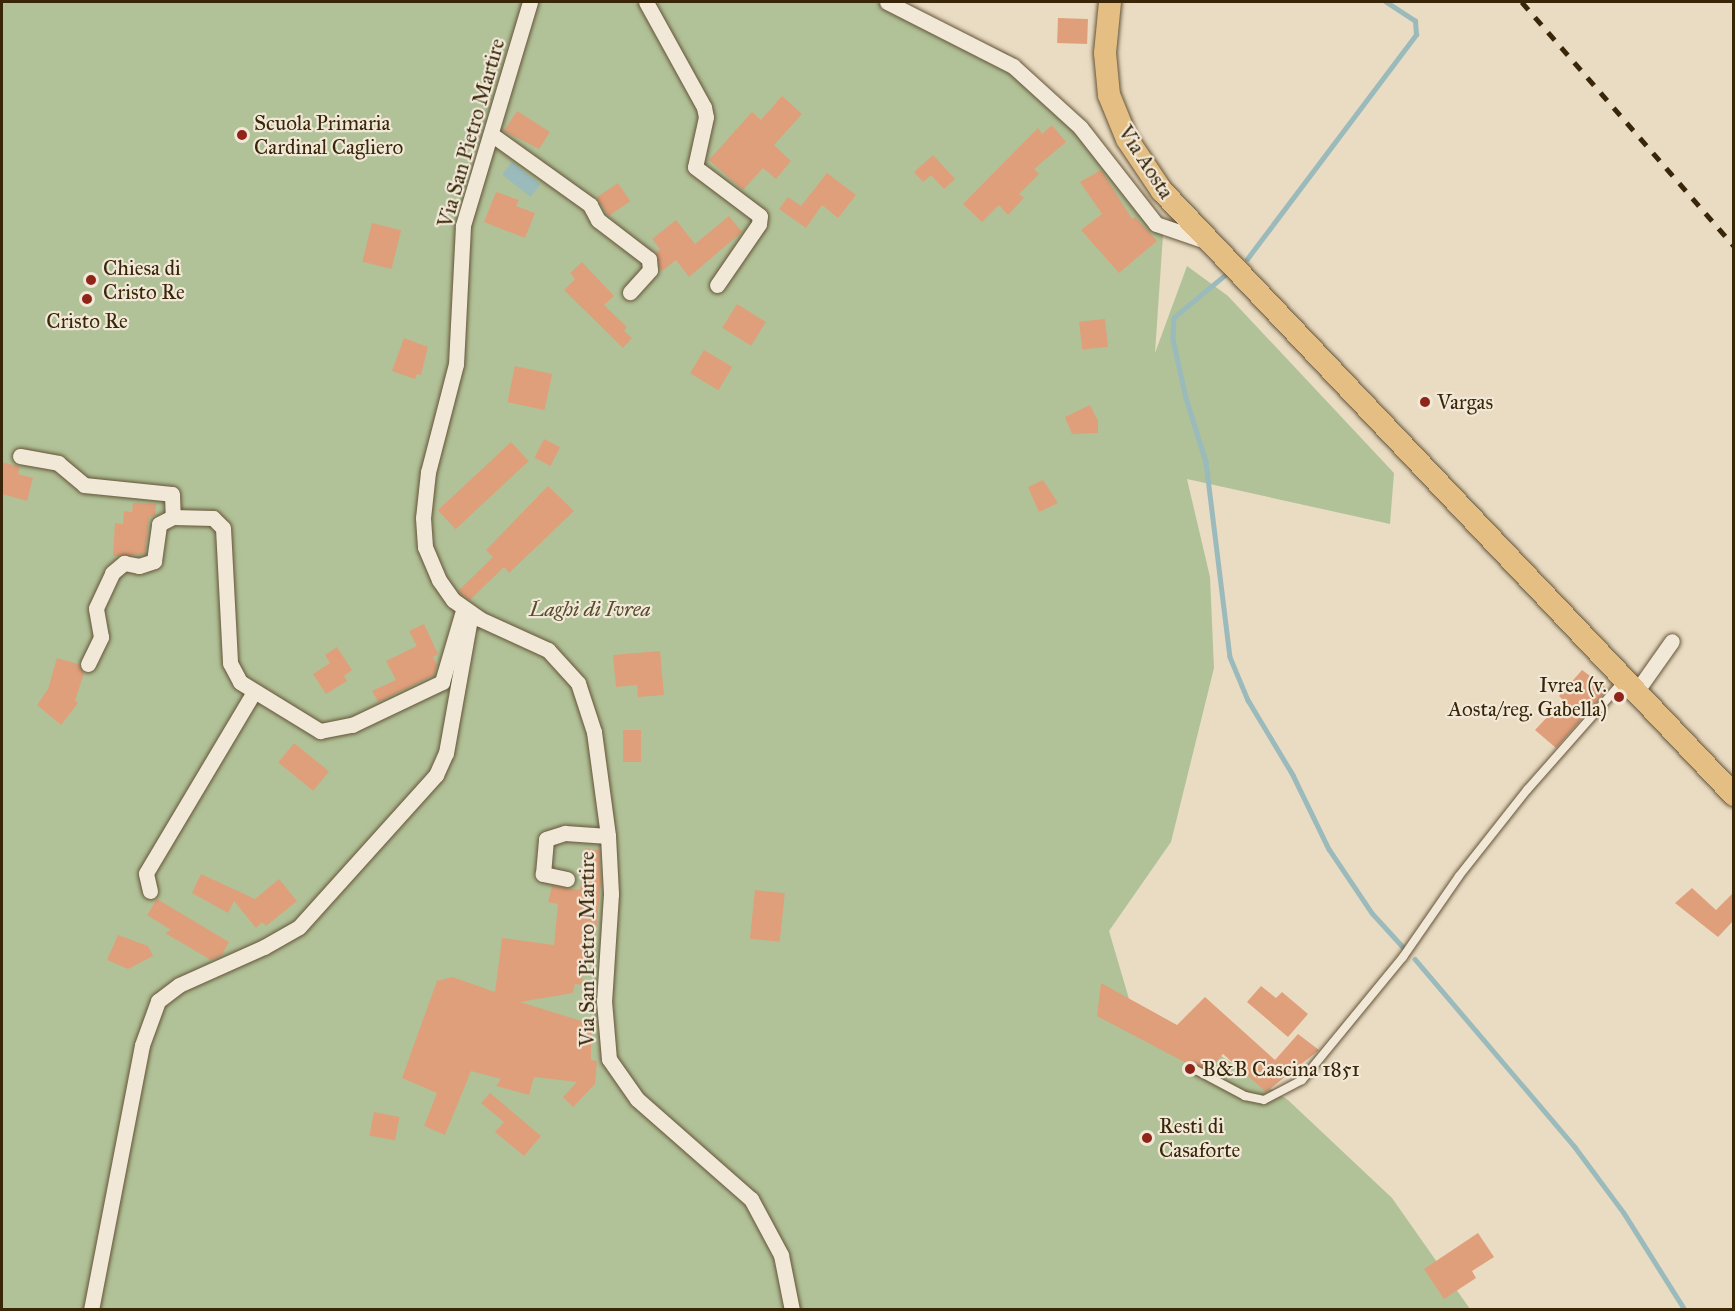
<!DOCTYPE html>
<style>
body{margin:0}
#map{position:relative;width:1735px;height:1311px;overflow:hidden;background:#e9dcc3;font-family:"IM FELL Great Primer",serif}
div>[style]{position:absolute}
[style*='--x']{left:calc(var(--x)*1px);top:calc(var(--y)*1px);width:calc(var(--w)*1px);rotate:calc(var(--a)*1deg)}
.green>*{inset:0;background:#b1c298}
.water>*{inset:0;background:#9ababb;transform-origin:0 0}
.stream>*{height:4.5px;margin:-2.25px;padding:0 2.25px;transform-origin:2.25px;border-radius:2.25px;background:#9ababb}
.building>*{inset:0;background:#e09f7b;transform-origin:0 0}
.roads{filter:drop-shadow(0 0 2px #655438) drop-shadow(0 0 2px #655438)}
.service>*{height:8px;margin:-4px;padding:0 4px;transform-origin:4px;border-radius:4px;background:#f1e8d8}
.minor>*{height:15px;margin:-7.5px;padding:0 7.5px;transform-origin:7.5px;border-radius:7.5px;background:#f1e8d8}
.primary>*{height:22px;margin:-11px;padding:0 11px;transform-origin:11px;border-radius:11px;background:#e4be82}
.rail>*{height:4.5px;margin-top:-2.25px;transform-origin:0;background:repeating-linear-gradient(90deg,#392609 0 10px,transparent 0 20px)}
.dots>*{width:16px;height:16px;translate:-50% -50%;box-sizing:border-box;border:3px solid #f1e8d8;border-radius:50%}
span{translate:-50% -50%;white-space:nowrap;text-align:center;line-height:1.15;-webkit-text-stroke:4.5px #f1e8d8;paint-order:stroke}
.poi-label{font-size:21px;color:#392609}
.left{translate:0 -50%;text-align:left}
.right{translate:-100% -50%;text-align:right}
.street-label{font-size:21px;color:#392609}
.park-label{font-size:21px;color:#574d2d;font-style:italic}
.frame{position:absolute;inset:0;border:3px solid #392609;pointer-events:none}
</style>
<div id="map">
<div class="green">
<div style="clip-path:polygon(2px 2px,889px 2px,1007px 53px,1102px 147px,1163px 235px,1155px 353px,1187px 266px,1228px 296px,1394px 473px,1390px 524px,1187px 479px,1210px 577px,1214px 668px,1171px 842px,1109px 931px,1132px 1009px,1203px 1044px,1288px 1100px,1392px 1198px,1470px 1309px,2px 1309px)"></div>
</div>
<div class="water">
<div style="left:512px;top:162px;width:36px;height:16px;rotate:38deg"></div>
</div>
<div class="stream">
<div style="--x:1247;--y:259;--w:281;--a:-53"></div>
<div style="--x:1416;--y:35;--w:14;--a:-94"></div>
<div style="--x:1415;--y:21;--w:35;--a:-147"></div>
<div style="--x:1228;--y:273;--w:70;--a:140.2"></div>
<div style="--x:1174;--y:318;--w:21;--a:93"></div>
<div style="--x:1173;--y:339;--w:60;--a:77.6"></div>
<div style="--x:1186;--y:398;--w:67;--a:72.6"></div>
<div style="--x:1206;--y:462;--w:196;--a:83"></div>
<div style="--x:1230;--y:657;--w:47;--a:67.3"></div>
<div style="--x:1248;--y:700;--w:87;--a:59"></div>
<div style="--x:1293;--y:775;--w:82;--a:64.1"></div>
<div style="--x:1329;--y:849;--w:77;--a:56.1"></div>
<div style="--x:1372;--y:913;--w:46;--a:47.6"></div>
<div style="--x:1415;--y:959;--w:247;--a:49.6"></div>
<div style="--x:1575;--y:1147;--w:82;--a:53.4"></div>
<div style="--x:1624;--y:1213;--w:115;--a:57.8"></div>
</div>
<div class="building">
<div style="left:1058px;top:18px;width:30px;height:25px;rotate:2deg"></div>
<div style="clip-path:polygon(782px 96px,802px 114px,774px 145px,791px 161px,776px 179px,763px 168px,743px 190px,709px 160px,752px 112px,761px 120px)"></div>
<div style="clip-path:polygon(517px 111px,550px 132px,539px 149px,504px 131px)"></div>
<div style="clip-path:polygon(1052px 125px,1066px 142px,1034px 169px,1039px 174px,1019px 194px,1024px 198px,1008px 215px,999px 205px,982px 222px,963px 204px,1038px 128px,1042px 134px)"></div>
<div style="clip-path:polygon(933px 155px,955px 179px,944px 189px,931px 175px,923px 182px,914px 172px)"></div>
<div style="clip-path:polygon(1101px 170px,1132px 219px,1135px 217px,1157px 241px,1119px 273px,1081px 230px,1102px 214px,1080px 182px)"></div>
<div style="clip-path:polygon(827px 173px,856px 195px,838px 218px,822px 205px,806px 228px,779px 209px,788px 197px,801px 206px)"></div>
<div style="left:618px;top:183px;width:22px;height:26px;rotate:56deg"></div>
<div style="clip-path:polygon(496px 192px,519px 200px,516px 206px,535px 213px,525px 238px,484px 222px)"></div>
<div style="clip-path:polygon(729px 216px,742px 232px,689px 277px,676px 260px,662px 271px,660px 268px,656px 253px,660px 249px,652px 239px,676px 220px,695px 244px)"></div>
<div style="left:372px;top:223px;width:30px;height:40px;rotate:14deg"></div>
<div style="clip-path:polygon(582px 262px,614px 296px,604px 305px,627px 327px,624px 331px,632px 338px,623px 348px,564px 290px,575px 279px,570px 273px)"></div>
<div style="left:737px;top:304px;width:34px;height:28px;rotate:32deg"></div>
<div style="left:1105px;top:319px;width:28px;height:26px;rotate:84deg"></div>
<div style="clip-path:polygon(404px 338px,428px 347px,421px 375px,417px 374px,415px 379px,392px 371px)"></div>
<div style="left:704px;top:350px;width:33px;height:27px;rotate:31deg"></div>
<div style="left:515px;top:366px;width:38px;height:37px;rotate:12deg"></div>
<div style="clip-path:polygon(1090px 405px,1098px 421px,1098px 433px,1072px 434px,1065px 417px)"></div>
<div style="left:544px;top:439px;width:18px;height:21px;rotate:27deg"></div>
<div style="left:511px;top:442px;width:26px;height:100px;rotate:47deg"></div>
<div style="clip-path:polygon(2px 462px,20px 467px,18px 474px,33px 478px,27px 501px,2px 494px)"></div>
<div style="clip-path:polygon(1043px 480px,1058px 503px,1039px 512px,1028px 487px)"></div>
<div style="clip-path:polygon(548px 486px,574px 511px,509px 573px,504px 567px,470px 600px,462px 595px,458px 591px,493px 557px,486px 550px)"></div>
<div style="clip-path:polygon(133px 503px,156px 504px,155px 515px,149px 517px,145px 554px,113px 556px,115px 523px,123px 524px,124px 511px,132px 512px)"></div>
<div style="clip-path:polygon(424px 624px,438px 654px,433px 657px,437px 665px,434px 675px,378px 702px,372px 691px,396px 680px,386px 661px,417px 646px,409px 631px)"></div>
<div style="clip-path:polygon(337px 647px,352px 670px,344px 676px,347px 681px,326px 694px,313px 674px,330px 663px,325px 655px)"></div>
<div style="clip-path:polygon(660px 651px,664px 695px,638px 697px,637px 685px,616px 687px,613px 655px)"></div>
<div style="clip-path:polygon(57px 658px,78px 664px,84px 673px,75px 701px,78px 703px,61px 725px,37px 705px,48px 689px)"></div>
<div style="clip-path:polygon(1582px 670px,1608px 689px,1556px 748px,1535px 730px,1563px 700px,1559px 696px)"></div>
<div style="left:623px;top:730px;width:18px;height:32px"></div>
<div style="left:294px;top:743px;width:45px;height:25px;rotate:39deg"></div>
<div style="clip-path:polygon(585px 848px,599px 850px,601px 881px,595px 941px,584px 940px,582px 985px,575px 984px,573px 993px,520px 1002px,591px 1024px,591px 1060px,597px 1061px,595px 1084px,573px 1107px,563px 1097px,577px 1082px,534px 1077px,529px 1095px,496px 1086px,501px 1079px,471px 1071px,445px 1135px,424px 1126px,437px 1093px,402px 1078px,437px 981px,452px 977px,495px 992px,502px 938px,554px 945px,558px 904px,548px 902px,552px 886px,580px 890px)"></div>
<div style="clip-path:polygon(201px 874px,255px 899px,279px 879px,297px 901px,266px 926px,262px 922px,256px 928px,234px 901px,228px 913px,192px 893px)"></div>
<div style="clip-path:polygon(1692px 888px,1716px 910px,1734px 892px,1734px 920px,1718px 937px,1675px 903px)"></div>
<div style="left:755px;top:890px;width:30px;height:49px;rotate:6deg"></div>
<div style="clip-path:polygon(157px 899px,229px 942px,222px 955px,211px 960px,165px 933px,171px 930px,147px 915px)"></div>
<div style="clip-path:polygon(118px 935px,148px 946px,153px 956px,128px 969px,107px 960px)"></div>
<div style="clip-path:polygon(1101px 983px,1177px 1025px,1205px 997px,1275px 1060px,1298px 1034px,1319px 1050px,1266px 1092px,1223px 1054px,1209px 1070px,1190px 1065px,1097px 1016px)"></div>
<div style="clip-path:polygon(1261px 986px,1276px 998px,1282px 992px,1308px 1014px,1288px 1037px,1247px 1002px)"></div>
<div style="clip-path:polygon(490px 1093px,541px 1136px,524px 1156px,495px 1132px,504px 1122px,481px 1103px)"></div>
<div style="left:374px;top:1112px;width:26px;height:24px;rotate:11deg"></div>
<div style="clip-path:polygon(1478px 1233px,1494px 1257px,1472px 1271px,1476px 1278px,1444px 1299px,1424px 1269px)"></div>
</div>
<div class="roads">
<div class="service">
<div style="--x:1194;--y:1069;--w:58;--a:27.9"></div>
<div style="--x:1245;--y:1096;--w:19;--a:12"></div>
<div style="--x:1264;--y:1100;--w:43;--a:-27.8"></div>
<div style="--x:1302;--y:1080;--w:159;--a:-50.6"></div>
<div style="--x:1403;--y:957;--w:98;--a:-55.3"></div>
<div style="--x:1459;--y:876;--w:110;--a:-51.7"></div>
<div style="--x:1527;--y:790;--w:145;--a:-48.6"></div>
</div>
<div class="minor">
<div style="--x:530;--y:2;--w:234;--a:106.7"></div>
<div style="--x:463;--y:226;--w:138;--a:92.9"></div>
<div style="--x:456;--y:364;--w:112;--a:104.5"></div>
<div style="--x:428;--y:472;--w:46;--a:96.2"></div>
<div style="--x:423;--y:518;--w:29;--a:86"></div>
<div style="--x:425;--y:547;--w:36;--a:67"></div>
<div style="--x:439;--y:580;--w:24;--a:55"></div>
<div style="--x:453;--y:600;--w:33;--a:35"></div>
<div style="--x:480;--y:619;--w:75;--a:24.5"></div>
<div style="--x:548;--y:650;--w:45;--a:47.7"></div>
<div style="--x:578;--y:683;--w:52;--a:71.9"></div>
<div style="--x:594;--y:732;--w:105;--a:82.3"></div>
<div style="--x:608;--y:836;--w:58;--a:87"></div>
<div style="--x:611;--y:894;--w:107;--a:93.7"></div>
<div style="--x:604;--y:1001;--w:58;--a:85.1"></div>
<div style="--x:609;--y:1059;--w:49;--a:55"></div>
<div style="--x:637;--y:1099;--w:152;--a:41.3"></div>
<div style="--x:751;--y:1199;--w:64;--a:61.8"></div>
<div style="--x:781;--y:1255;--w:56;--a:78.7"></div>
<div style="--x:646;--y:2;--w:120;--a:61.1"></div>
<div style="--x:704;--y:107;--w:10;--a:79"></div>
<div style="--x:706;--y:117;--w:51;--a:102.4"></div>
<div style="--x:695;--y:167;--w:81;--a:37"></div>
<div style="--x:760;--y:216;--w:8;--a:97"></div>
<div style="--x:759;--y:224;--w:74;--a:124.5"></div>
<div style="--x:887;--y:2;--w:141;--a:26.9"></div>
<div style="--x:1013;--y:66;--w:91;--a:42.3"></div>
<div style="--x:1080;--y:127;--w:123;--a:51.9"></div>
<div style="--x:1156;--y:224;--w:53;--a:18.8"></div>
<div style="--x:491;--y:134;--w:122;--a:35.6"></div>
<div style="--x:590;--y:205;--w:17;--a:62"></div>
<div style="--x:598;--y:220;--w:64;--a:37.4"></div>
<div style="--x:649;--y:259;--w:11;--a:85"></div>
<div style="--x:650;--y:270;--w:30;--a:132"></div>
<div style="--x:20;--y:456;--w:39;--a:10"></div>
<div style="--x:58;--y:463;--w:34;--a:40"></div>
<div style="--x:84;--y:485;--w:88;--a:5.8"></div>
<div style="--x:172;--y:494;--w:23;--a:88"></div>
<div style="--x:88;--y:664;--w:30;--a:-64"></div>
<div style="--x:101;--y:637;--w:29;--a:-100"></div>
<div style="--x:96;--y:608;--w:38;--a:-65"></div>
<div style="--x:112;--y:573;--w:16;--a:-40"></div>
<div style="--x:124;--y:563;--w:15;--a:11"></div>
<div style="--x:139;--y:566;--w:16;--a:-18"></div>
<div style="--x:154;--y:561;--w:37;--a:-82"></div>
<div style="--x:159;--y:524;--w:16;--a:-27"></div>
<div style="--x:173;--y:517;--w:40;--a:1.4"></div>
<div style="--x:213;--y:518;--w:14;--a:45"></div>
<div style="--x:223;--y:528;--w:135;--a:87"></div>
<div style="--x:230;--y:663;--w:21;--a:62"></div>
<div style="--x:240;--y:682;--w:94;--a:31.5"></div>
<div style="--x:320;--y:731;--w:33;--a:-11"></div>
<div style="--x:352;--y:725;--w:100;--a:-25.5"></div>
<div style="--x:442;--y:682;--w:71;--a:-73.6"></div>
<div style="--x:1636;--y:692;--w:62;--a:-54.8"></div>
<div style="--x:567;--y:879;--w:25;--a:-168"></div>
<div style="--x:543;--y:874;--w:35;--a:-85"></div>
<div style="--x:546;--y:839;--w:20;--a:-18"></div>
<div style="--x:565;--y:833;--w:43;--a:4"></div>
<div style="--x:150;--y:891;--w:18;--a:-103"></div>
<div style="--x:146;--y:873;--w:211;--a:-59.2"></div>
<div style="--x:91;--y:1310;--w:270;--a:-79.1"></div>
<div style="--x:142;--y:1045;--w:47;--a:-70"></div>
<div style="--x:158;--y:1001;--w:26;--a:-37"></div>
<div style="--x:179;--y:985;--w:93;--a:-24.1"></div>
<div style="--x:264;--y:947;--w:40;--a:-29.7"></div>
<div style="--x:299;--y:927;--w:205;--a:-48"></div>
<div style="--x:436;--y:775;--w:24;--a:-66"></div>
<div style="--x:446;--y:753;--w:142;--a:-79.9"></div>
</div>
<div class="primary">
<div style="--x:1110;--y:2;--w:51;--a:95.6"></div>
<div style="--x:1105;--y:53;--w:42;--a:84.6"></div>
<div style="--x:1109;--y:95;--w:48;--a:67.8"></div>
<div style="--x:1127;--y:139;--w:63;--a:56.1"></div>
<div style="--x:1162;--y:191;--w:832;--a:46.56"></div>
</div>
</div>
<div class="rail">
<div style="--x:1522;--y:2;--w:323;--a:49"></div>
</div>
<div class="dots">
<div style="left:242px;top:135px;background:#8f2418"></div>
<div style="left:91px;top:280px;background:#8f2418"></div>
<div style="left:87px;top:299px;background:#8f2418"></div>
<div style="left:1425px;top:402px;background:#8f2418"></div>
<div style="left:1619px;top:697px;background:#8f2418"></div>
<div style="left:1190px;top:1069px;background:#8f2418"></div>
<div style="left:1147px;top:1138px;background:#8f2418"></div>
</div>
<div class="poi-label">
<span class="left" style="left:254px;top:135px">Scuola Primaria<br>Cardinal Cagliero</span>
<span class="left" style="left:103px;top:280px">Chiesa di<br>Cristo Re</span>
<span style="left:87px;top:321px">Cristo Re</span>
<span class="left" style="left:1437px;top:402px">Vargas</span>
<span class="right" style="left:1607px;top:697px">Ivrea (v.<br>Aosta/reg. Gabella)</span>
<span class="left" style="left:1202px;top:1069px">B&amp;B Cascina 1851</span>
<span class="left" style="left:1159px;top:1138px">Resti di<br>Casaforte</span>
</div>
<div class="street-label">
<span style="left:471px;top:133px;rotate:-74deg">Via San Pietro Martire</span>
<span style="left:1146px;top:162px;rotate:57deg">Via Aosta</span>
<span style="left:587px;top:949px;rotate:-90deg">Via San Pietro Martire</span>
</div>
<div class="park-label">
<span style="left:590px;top:609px">Laghi di Ivrea</span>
</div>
<div class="frame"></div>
</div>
